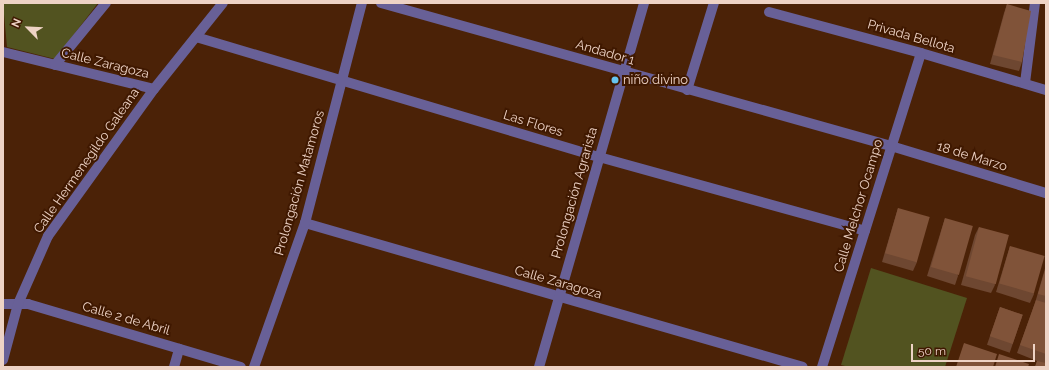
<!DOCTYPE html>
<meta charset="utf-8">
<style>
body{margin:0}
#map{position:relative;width:1049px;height:370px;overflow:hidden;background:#4b2207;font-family:Raleway,sans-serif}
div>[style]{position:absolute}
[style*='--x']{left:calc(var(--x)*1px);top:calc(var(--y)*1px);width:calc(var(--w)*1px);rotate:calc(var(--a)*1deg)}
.green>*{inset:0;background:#525320}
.minor>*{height:10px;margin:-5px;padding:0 5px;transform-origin:5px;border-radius:5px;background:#686097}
.wall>*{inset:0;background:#6e4731;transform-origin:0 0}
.building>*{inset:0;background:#805339;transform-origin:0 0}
.dots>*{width:11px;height:11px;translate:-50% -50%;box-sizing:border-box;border:2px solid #3f1800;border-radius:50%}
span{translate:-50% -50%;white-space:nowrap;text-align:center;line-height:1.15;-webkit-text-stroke:4px #3f1800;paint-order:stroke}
.street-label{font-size:13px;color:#eed3c5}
.poi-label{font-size:13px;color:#eed3c5}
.left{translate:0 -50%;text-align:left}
.frame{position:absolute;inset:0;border:4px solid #eed3c5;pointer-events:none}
.north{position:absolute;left:8px;top:8px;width:40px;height:40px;-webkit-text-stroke:3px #3f1800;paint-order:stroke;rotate:294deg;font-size:11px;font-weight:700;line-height:16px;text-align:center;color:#eed3c5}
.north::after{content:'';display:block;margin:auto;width:14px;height:18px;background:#eed3c5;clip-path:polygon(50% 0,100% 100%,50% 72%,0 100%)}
.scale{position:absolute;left:911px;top:344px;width:124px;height:18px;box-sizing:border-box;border:2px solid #eed3c5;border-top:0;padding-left:5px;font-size:12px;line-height:14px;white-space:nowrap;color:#eed3c5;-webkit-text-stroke:3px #3f1800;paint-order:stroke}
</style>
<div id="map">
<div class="green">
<div style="clip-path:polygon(3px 3px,98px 3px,55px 59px,7px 47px)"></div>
<div style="clip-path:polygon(871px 268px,967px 298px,945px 367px,849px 367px,841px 365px)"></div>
</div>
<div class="minor">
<div style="--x:381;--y:3;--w:530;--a:15.66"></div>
<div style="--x:891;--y:146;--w:162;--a:16.9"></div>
<div style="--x:769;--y:12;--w:157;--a:15.1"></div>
<div style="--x:921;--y:53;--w:130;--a:16.5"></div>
<div style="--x:196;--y:37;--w:420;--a:16.6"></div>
<div style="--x:599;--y:157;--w:276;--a:15.5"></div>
<div style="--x:3;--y:52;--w:155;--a:13.8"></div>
<div style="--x:55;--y:65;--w:80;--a:-50.6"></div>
<div style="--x:1025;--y:83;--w:81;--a:-82.9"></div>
<div style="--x:687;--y:90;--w:91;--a:-72.8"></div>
<div style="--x:305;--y:223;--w:518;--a:16.13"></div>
<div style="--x:3;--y:304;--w:25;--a:0"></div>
<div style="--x:28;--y:304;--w:222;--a:16.5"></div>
<div style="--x:3;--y:360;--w:58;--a:-75"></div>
<div style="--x:18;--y:304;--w:74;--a:-66.2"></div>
<div style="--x:48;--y:236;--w:181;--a:-54.2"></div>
<div style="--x:154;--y:89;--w:110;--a:-51.3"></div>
<div style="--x:174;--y:367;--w:19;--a:-74"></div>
<div style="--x:254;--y:367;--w:153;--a:-70.5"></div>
<div style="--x:305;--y:223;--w:227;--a:-75.5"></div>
<div style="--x:539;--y:367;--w:379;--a:-73.9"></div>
<div style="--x:822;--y:367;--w:329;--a:-72.5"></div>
</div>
<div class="wall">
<div style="clip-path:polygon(1007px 4px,1022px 62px,1019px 71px,990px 64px,1004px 13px)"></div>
<div style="clip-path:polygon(898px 208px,917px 262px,913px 271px,882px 262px)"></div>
<div style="clip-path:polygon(945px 218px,958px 276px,955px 285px,927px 276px)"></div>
<div style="clip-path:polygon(979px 227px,995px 285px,991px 293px,961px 285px,975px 235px)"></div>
<div style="clip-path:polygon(1010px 246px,1034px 294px,1030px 303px,996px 292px)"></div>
<div style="clip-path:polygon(1046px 265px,1046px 367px,1035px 367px,1037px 361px,1017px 353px,1035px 303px)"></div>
<div style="left:1000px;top:307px;width:24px;height:40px;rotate:19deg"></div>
</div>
<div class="building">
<div style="clip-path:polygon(1007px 4px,1031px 11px,1022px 62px,993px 55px)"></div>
<div style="left:898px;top:208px;width:33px;height:47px;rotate:16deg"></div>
<div style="left:945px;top:218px;width:29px;height:51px;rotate:16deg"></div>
<div style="left:979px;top:227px;width:31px;height:51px;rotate:15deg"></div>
<div style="left:1010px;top:246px;width:36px;height:39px;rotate:16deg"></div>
<div style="clip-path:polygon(1046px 267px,1046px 296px,1038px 294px)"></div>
<div style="clip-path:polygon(1036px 300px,1046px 303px,1046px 354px,1020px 345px)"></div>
<div style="left:1000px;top:307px;width:24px;height:31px;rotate:19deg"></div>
<div style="clip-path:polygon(964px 343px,997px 354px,993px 367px,956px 367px)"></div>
<div style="clip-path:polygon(999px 354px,1029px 364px,1028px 367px,995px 367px)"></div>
<div style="clip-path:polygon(1037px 361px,1046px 363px,1046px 367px,1035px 367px)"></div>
</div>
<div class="dots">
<div style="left:615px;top:80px;background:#66c4ef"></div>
</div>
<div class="street-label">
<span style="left:911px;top:37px;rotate:16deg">Privada Bellota</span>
<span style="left:605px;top:53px;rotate:16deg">Andador 1</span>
<span style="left:105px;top:64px;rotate:14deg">Calle Zaragoza</span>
<span style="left:533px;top:124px;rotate:17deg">Las Flores</span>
<span style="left:972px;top:157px;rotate:17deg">18 de Marzo</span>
<span style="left:87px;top:161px;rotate:-55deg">Calle Hermenegildo Galeana</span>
<span style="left:300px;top:183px;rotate:-74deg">Prolongación Matamoros</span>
<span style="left:575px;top:193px;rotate:-74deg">Prolongación Agrarista</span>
<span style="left:859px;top:206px;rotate:-73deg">Calle Melchor Ocampo</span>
<span style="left:558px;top:283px;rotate:16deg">Calle Zaragoza</span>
<span style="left:126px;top:319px;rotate:16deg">Calle 2 de Abril</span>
</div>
<div class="poi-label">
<span class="left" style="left:623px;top:80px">niño divino</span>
</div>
<div class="frame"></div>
<div class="north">N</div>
<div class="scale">50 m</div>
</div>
